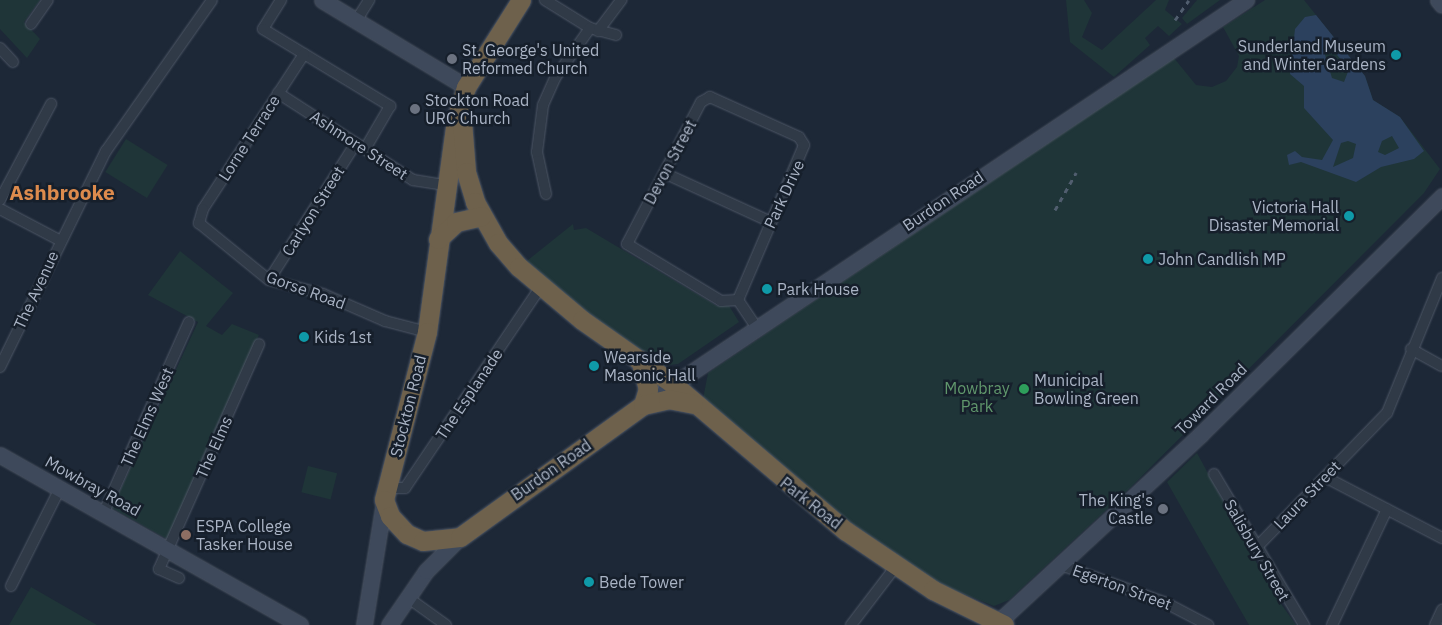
<!DOCTYPE html>
<style>
body{margin:0}
#map{position:relative;width:1442px;height:625px;overflow:hidden;background:#1d2837;font-family:"IBM Plex Sans",sans-serif}
div>[style]{position:absolute}
[style*='--x']{left:calc(var(--x)*1px);top:calc(var(--y)*1px);width:calc(var(--w)*1px);rotate:calc(var(--a)*1deg)}
.green>*{inset:0;background:#1f3538;transform-origin:0 0}
.water>*{inset:0;background:#2c415e}
.roads{filter:drop-shadow(0 0 1px #4e5766) drop-shadow(0 0 1px #4e5766)}
.street>*{height:10px;margin:-5px;padding:0 5px;transform-origin:5px;border-radius:5px;background:#303a47}
.secondary>*{height:15px;margin:-7.5px;padding:0 7.5px;transform-origin:7.5px;border-radius:7.5px;background:#3e495b}
.highway>*{height:19px;margin:-9.5px;padding:0 9.5px;transform-origin:9.5px;border-radius:9.5px;background:#6e614c}
.rail>*{height:3px;margin-top:-1.5px;transform-origin:0;background:repeating-linear-gradient(90deg,#515e6f 0 5px,transparent 0 10px)}
.dots>*{width:14px;height:14px;translate:-50% -50%;box-sizing:border-box;border:2px solid #161f2b;border-radius:50%}
span{translate:-50% -50%;white-space:nowrap;text-align:center;line-height:1.15;-webkit-text-stroke:5px #161f2b;paint-order:stroke}
.poi-label{font-size:16px;color:#aab4c5}
.right{translate:-100% -50%;text-align:right}
.left{translate:0 -50%;text-align:left}
.street-label{font-size:16px;color:#aab4c5}
.park-label{font-size:16px;color:#60976c}
.district-label{font-size:21px;color:#dd8b4d;font-weight:700}
</style>
<div id="map">
<div class="green">
<div style="clip-path:polygon(0 0,40px 0,24px 22px,40px 39px,27px 58px,0 29px)"></div>
<div style="clip-path:polygon(1066px 0,1084px 0,1092px 13px,1082px 37px,1102px 50px,1156px 0,1169px 0,1165px 10px,1182px 24px,1169px 36px,1158px 26px,1145px 38px,1150px 45px,1114px 77px,1070px 42px)"></div>
<div style="clip-path:polygon(1197px 0,1220px 0,1187px 24px,1182px 18px)"></div>
<div style="clip-path:polygon(1265px 0,1304px 0,1365px 76px,1373px 100px,1400px 117px,1440px 169px,1424px 193px,1131px 487px,1009px 600px,994px 606px,919px 576px,792px 485px,702px 404px,708px 373px,1174px 58px,1196px 85px,1212px 87px,1226px 81px,1237px 67px,1239px 56px,1223px 27px)"></div>
<div style="left:126px;top:139px;width:49px;height:39px;rotate:32deg"></div>
<div style="clip-path:polygon(573px 224px,574px 230px,586px 228px,717px 306px,728px 304px,739px 322px,678px 364px,662px 366px,594px 321px,523px 264px)"></div>
<div style="clip-path:polygon(180px 251px,233px 293px,206px 326px,222px 335px,232px 324px,259px 335px,167px 539px,112px 508px,198px 322px,148px 295px)"></div>
<div style="clip-path:polygon(1197px 453px,1272px 591px,1296px 625px,1249px 625px,1200px 540px,1167px 482px)"></div>
<div style="left:308px;top:466px;width:30px;height:27px;rotate:14deg"></div>
<div style="clip-path:polygon(31px 587px,97px 625px,9px 625px)"></div>
</div>
<div class="water">
<div style="clip-path:polygon(evenodd,1316px 15px,1365px 76px,1373px 100px,1400px 117px,1424px 151px,1414px 159px,1381px 167px,1356px 182px,1301px 162px,1289px 165px,1287px 155px,1295px 151px,1302px 157px,1322px 160px,1333px 140px,1304px 108px,1304px 86px,1290px 74px,1295px 29px,1305px 17px,1316px 15px,1326px 42px,1349px 69px,1344px 82px,1332px 78px,1323px 48px,1326px 42px,1316px 15px,1392px 136px,1399px 148px,1385px 155px,1378px 152px,1382px 141px,1392px 136px,1316px 15px,1348px 141px,1356px 144px,1353px 158px,1333px 167px,1341px 143px,1348px 141px)"></div>
</div>
<div class="roads">
<div class="street">
<div style="--x:281;--y:0;--w:34;--a:122"></div>
<div style="--x:263;--y:29;--w:149;--a:31.2"></div>
<div style="--x:390;--y:106;--w:50;--a:120.2"></div>
<div style="--x:545;--y:0;--w:53;--a:31.9"></div>
<div style="--x:590;--y:28;--w:27;--a:15"></div>
<div style="--x:356;--y:21;--w:25;--a:-58"></div>
<div style="--x:31;--y:24;--w:29;--a:-55"></div>
<div style="--x:598;--y:31;--w:39;--a:-53"></div>
<div style="--x:0;--y:48;--w:19;--a:47"></div>
<div style="--x:304;--y:54;--w:185;--a:123.1"></div>
<div style="--x:203;--y:209;--w:15;--a:106"></div>
<div style="--x:199;--y:223;--w:90;--a:39.2"></div>
<div style="--x:269;--y:280;--w:56;--a:14.5"></div>
<div style="--x:323;--y:294;--w:68;--a:23.5"></div>
<div style="--x:385;--y:321;--w:43;--a:14.7"></div>
<div style="--x:278;--y:93;--w:161;--a:32.8"></div>
<div style="--x:413;--y:180;--w:31;--a:9"></div>
<div style="--x:664;--y:173;--w:118;--a:24.6"></div>
<div style="--x:546;--y:194;--w:43;--a:-102.1"></div>
<div style="--x:537;--y:152;--w:47;--a:-82.7"></div>
<div style="--x:543;--y:105;--w:30;--a:-66"></div>
<div style="--x:555;--y:78;--w:61;--a:-55"></div>
<div style="--x:0;--y:200;--w:109;--a:-62"></div>
<div style="--x:0;--y:209;--w:67;--a:27.7"></div>
<div style="--x:269;--y:280;--w:162;--a:-57.6"></div>
<div style="--x:738;--y:300;--w:168;--a:-66.9"></div>
<div style="--x:804;--y:145;--w:9;--a:-122"></div>
<div style="--x:799;--y:137;--w:98;--a:-155.8"></div>
<div style="--x:710;--y:97;--w:10;--a:151"></div>
<div style="--x:701;--y:102;--w:160;--a:117.5"></div>
<div style="--x:627;--y:244;--w:110;--a:31.2"></div>
<div style="--x:721;--y:301;--w:17;--a:-3"></div>
<div style="--x:738;--y:300;--w:34;--a:56"></div>
<div style="--x:1411;--y:349;--w:35;--a:29"></div>
<div style="--x:0;--y:367;--w:241;--a:-63.9"></div>
<div style="--x:106;--y:151;--w:184;--a:-54.9"></div>
<div style="--x:1214;--y:474;--w:176;--a:59.2"></div>
<div style="--x:1325;--y:477;--w:132;--a:27.5"></div>
<div style="--x:387;--y:488;--w:18;--a:0"></div>
<div style="--x:405;--y:488;--w:245;--a:-56"></div>
<div style="--x:104;--y:512;--w:208;--a:-65.9"></div>
<div style="--x:1256;--y:548;--w:188;--a:-45.9"></div>
<div style="--x:1387;--y:413;--w:146;--a:-67.8"></div>
<div style="--x:1061;--y:565;--w:109;--a:19.8"></div>
<div style="--x:1164;--y:602;--w:50;--a:27.6"></div>
<div style="--x:179;--y:578;--w:22;--a:-156"></div>
<div style="--x:159;--y:569;--w:246;--a:-66"></div>
<div style="--x:11;--y:586;--w:110;--a:-63.4"></div>
<div style="--x:407;--y:597;--w:48;--a:35.7"></div>
<div style="--x:851;--y:625;--w:74;--a:-52.7"></div>
<div style="--x:1332;--y:625;--w:128;--a:-64.6"></div>
<div style="--x:1435;--y:625;--w:17;--a:-65"></div>
</div>
<div class="secondary">
<div style="--x:322;--y:0;--w:168;--a:31.1"></div>
<div style="--x:1438;--y:0;--w:6;--a:51"></div>
<div style="--x:665;--y:390;--w:700;--a:-33.87"></div>
<div style="--x:0;--y:455;--w:345;--a:29.5"></div>
<div style="--x:364;--y:625;--w:126;--a:-80.8"></div>
<div style="--x:389;--y:625;--w:65;--a:-55.6"></div>
<div style="--x:426;--y:571;--w:48;--a:-45"></div>
<div style="--x:995;--y:625;--w:281;--a:-42.8"></div>
<div style="--x:1201;--y:434;--w:339;--a:-44.6"></div>
</div>
<div class="highway">
<div style="--x:521;--y:0;--w:103;--a:122.3"></div>
<div style="--x:466;--y:87;--w:34;--a:107"></div>
<div style="--x:456;--y:120;--w:214;--a:97.8"></div>
<div style="--x:427;--y:332;--w:173;--a:104.4"></div>
<div style="--x:384;--y:500;--w:17;--a:69"></div>
<div style="--x:390;--y:516;--w:25;--a:47"></div>
<div style="--x:407;--y:534;--w:17;--a:24"></div>
<div style="--x:423;--y:541;--w:37;--a:-6"></div>
<div style="--x:460;--y:537;--w:226;--a:-35.8"></div>
<div style="--x:643;--y:405;--w:17;--a:-73"></div>
<div style="--x:648;--y:389;--w:30;--a:-105"></div>
<div style="--x:462;--y:121;--w:51;--a:85.5"></div>
<div style="--x:466;--y:172;--w:31;--a:73"></div>
<div style="--x:475;--y:202;--w:47;--a:60.7"></div>
<div style="--x:498;--y:243;--w:32;--a:49"></div>
<div style="--x:519;--y:267;--w:82;--a:40.1"></div>
<div style="--x:582;--y:320;--w:111;--a:35.1"></div>
<div style="--x:673;--y:384;--w:227;--a:40.4"></div>
<div style="--x:846;--y:531;--w:105;--a:34.1"></div>
<div style="--x:933;--y:590;--w:79;--a:26.2"></div>
<div style="--x:438;--y:239;--w:25;--a:-43"></div>
<div style="--x:456;--y:222;--w:26;--a:-13"></div>
<div style="--x:643;--y:405;--w:26;--a:-13"></div>
<div style="--x:668;--y:399;--w:25;--a:11"></div>
</div>
</div>
<div class="rail">
<div style="--x:1175;--y:20;--w:24;--a:-55"></div>
<div style="--x:1055;--y:210;--w:43;--a:-60.4"></div>
</div>
<div class="dots">
<div style="left:1396px;top:55px;background:#0f9aa8"></div>
<div style="left:452px;top:59px;background:#6b7280"></div>
<div style="left:415px;top:109px;background:#6b7280"></div>
<div style="left:1349px;top:216px;background:#0f9aa8"></div>
<div style="left:1148px;top:259px;background:#0f9aa8"></div>
<div style="left:767px;top:289px;background:#0f9aa8"></div>
<div style="left:304px;top:337px;background:#0f9aa8"></div>
<div style="left:594px;top:366px;background:#0f9aa8"></div>
<div style="left:1024px;top:389px;background:#2e9e5b"></div>
<div style="left:1163px;top:509px;background:#6b7280"></div>
<div style="left:186px;top:535px;background:#8d6e63"></div>
<div style="left:589px;top:582px;background:#0f9aa8"></div>
</div>
<div class="poi-label">
<span class="right" style="left:1386px;top:55px">Sunderland Museum<br>and Winter Gardens</span>
<span class="left" style="left:462px;top:59px">St. George's United<br>Reformed Church</span>
<span class="left" style="left:425px;top:109px">Stockton Road<br>URC Church</span>
<span class="right" style="left:1339px;top:216px">Victoria Hall<br>Disaster Memorial</span>
<span class="left" style="left:1158px;top:259px">John Candlish MP</span>
<span class="left" style="left:777px;top:289px">Park House</span>
<span class="left" style="left:314px;top:337px">Kids 1st</span>
<span class="left" style="left:604px;top:366px">Wearside<br>Masonic Hall</span>
<span class="left" style="left:1034px;top:389px">Municipal<br>Bowling Green</span>
<span class="right" style="left:1153px;top:509px">The King's<br>Castle</span>
<span class="left" style="left:196px;top:535px">ESPA College<br>Tasker House</span>
<span class="left" style="left:599px;top:582px">Bede Tower</span>
</div>
<div class="street-label">
<span style="left:249px;top:138px;rotate:-57deg">Lorne Terrace</span>
<span style="left:359px;top:145px;rotate:33deg">Ashmore Street</span>
<span style="left:670px;top:162px;rotate:-62deg">Devon Street</span>
<span style="left:784px;top:194px;rotate:-65deg">Park Drive</span>
<span style="left:943px;top:201px;rotate:-34deg">Burdon Road</span>
<span style="left:313px;top:211px;rotate:-58deg">Carlyon Street</span>
<span style="left:36px;top:290px;rotate:-65deg">The Avenue</span>
<span style="left:306px;top:290px;rotate:20deg">Gorse Road</span>
<span style="left:469px;top:394px;rotate:-56deg">The Esplanade</span>
<span style="left:1211px;top:399px;rotate:-45deg">Toward Road</span>
<span style="left:408px;top:406px;rotate:-76deg">Stockton Road</span>
<span style="left:147px;top:417px;rotate:-66deg">The Elms West</span>
<span style="left:214px;top:447px;rotate:-66deg">The Elms</span>
<span style="left:551px;top:470px;rotate:-35deg">Burdon Road</span>
<span style="left:93px;top:486px;rotate:29deg">Mowbray Road</span>
<span style="left:1307px;top:495px;rotate:-46deg">Laura Street</span>
<span style="left:811px;top:503px;rotate:38deg">Park Road</span>
<span style="left:1257px;top:550px;rotate:60deg">Salisbury Street</span>
<span style="left:1122px;top:587px;rotate:20deg">Egerton Street</span>
</div>
<div class="park-label">
<span style="left:977px;top:397px">Mowbray<br>Park</span>
</div>
<div class="district-label">
<span style="left:62px;top:192px">Ashbrooke</span>
</div>
</div>
